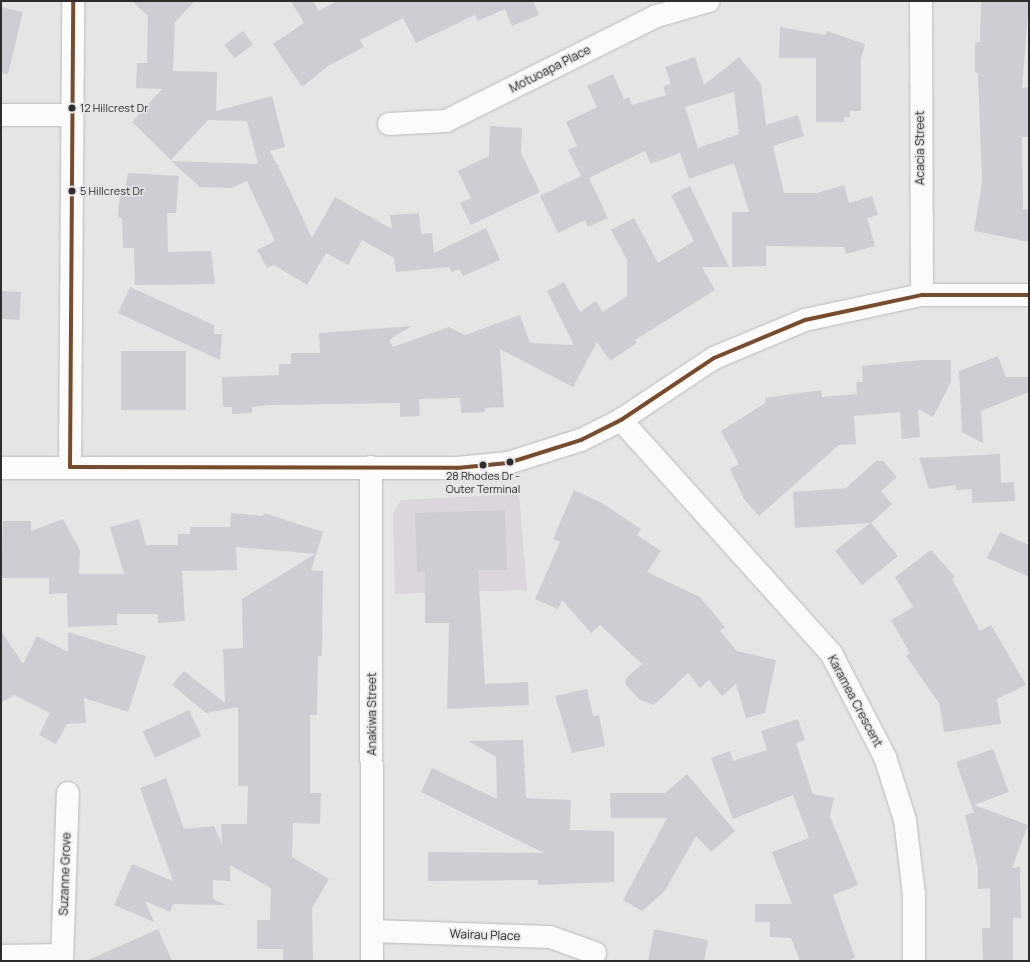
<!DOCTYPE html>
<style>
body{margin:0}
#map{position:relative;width:1030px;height:962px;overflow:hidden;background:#e5e5e5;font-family:Manrope,sans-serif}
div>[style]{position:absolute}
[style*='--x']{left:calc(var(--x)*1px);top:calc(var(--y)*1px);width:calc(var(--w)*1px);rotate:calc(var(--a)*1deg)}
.built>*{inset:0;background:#dad6db}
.building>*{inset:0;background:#cfcdd4;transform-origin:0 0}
.roads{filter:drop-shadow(0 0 1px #bababa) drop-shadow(0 0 1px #bababa)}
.street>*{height:22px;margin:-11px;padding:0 11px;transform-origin:11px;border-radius:11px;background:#fbfbfb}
.bus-1>*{height:4px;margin:-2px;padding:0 2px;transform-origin:2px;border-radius:2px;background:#7a4b2a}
.dots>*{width:11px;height:11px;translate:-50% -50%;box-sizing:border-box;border:2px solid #e6e4e6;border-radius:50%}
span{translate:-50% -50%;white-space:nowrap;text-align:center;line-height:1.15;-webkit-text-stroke:3px #e6e4e6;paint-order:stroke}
.bus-label{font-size:11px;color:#2e2d2e}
.left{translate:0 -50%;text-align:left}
.street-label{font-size:12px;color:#2e2d2e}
.frame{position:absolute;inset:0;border:2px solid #2e2d2e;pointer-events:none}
</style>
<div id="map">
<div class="built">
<div style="clip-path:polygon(519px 494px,527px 590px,395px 594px,393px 513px,401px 500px)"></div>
</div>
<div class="building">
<div style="clip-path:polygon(132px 1px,195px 1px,175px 22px,173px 71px,217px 72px,216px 111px,272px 96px,285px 147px,270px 151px,277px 165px,281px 165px,278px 166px,312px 238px,335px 197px,392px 229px,390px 215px,419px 213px,421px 234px,432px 233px,434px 253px,486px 228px,500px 260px,463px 276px,459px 269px,452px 272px,449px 267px,396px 272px,394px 258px,362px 240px,348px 265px,326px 253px,307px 285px,274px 265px,267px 268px,257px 250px,275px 241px,247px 181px,231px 188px,200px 187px,171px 161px,258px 164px,247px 121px,208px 120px,171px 160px,132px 122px,162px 89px,136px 88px,137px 63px,147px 63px,148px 16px)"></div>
<div style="clip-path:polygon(291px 1px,313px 1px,319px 11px,337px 1px,533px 1px,539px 15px,512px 26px,505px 9px,478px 21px,475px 15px,416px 43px,403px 18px,360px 40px,364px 47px,328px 66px,302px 87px,273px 44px,304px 23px)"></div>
<div style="clip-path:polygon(981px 1px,1029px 1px,1022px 88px,1029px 87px,1029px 137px,1022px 137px,1023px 209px,1029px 210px,1029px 242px,974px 231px,982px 183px,978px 73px,975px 72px,975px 42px,980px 42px)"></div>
<div style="clip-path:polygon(1px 7px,23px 12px,8px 74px,1px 73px)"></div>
<div style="clip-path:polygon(780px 27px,825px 35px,827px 31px,865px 44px,861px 59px,861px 111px,850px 111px,850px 117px,844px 117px,844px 122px,816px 122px,816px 58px,779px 58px)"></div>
<div style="left:243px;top:31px;width:17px;height:23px;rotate:54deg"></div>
<div style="clip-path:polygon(evenodd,695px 57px,704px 85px,739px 57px,761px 84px,766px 125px,798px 115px,804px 136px,773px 146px,784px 193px,817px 193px,844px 185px,849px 203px,872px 196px,878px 215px,867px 218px,875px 246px,846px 254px,844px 247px,766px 246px,766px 266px,732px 267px,732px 212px,749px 212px,734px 163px,689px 179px,680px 153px,651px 164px,645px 151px,589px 178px,608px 218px,588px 227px,585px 220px,558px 233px,540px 196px,581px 176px,568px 150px,577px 146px,566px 122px,597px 107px,587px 86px,613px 74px,624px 99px,629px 97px,632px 105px,666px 95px,663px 86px,671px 84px,665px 67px,695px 57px,734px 92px,739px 134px,698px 148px,685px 107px,734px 92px)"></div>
<div style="clip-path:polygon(490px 126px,522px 128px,521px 153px,540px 192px,471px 225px,460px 203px,471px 198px,458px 171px,489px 156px)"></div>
<div style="clip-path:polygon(128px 173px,179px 176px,176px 213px,167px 213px,168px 252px,211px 251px,215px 284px,135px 285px,134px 248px,123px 248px,122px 218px,118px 217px,120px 193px,124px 194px)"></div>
<div style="clip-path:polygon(690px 186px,729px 267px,702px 267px,715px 290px,635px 340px,637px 343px,610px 361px,597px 342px,573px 387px,500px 349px,504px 407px,485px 408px,485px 412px,461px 413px,460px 398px,419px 399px,420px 416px,400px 417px,400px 403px,270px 405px,252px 407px,252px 413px,232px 414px,232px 407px,223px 407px,222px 377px,279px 375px,279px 364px,291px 364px,291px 353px,320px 353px,319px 333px,412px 326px,389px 340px,393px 347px,449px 327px,465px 335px,520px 315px,530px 343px,574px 345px,547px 291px,564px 282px,580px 312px,596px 301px,603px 312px,627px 296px,627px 260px,611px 230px,634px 218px,658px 263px,694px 241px,671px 195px)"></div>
<div style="clip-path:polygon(130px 287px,214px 325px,214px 334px,222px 334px,220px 360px,118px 313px)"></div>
<div style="left:1px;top:291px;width:20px;height:28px;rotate:3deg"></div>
<div style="left:121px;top:351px;width:65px;height:59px"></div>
<div style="clip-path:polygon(998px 356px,1006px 377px,1029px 377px,1029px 392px,981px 411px,983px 443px,962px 432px,959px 371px)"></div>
<div style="clip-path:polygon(921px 360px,951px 360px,951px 382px,933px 417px,918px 409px,920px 437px,902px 439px,900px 412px,854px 416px,856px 444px,839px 445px,759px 516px,744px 499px,730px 469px,739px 464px,721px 431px,765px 403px,765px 398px,821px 390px,822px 397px,857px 394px,856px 382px,863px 382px,862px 366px)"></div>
<div style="clip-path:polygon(1000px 454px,1001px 483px,1014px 482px,1015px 501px,972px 503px,972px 489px,956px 490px,956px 485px,929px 489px,919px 458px)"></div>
<div style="clip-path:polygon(876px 461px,883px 461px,897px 477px,881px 491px,892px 504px,871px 523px,898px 556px,862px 585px,835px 551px,870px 523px,795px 528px,793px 492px,846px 488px)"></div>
<div style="clip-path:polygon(574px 490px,602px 503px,641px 529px,637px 535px,661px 551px,647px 572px,700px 597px,725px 627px,720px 631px,737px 651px,776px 660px,765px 713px,746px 718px,736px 684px,722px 696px,709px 680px,700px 688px,688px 673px,654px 705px,640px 700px,626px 685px,626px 678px,642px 664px,600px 625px,591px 633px,562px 600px,558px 609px,535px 599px,560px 542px,553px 539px)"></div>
<div style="clip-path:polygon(505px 510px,507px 570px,478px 570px,485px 684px,528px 682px,529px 705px,447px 709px,449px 623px,425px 623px,425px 572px,417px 572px,415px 513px)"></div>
<div style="clip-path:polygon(231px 513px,263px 516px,264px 513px,323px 532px,311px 570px,323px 571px,322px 656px,318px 656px,317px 715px,310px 715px,310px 793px,321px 793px,320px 824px,293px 823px,292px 857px,329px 879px,312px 908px,313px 961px,283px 961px,283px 949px,257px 949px,257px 920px,270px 920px,271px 888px,230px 865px,230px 881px,213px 880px,213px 899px,226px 905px,173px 904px,170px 912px,145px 901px,154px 922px,114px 905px,132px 864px,173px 881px,140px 788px,166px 778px,184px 829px,214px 826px,222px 844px,221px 824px,247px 824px,248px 786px,238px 786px,238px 707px,206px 713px,172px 685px,184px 671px,225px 703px,223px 649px,243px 648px,242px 599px,315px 554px,236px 547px,237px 570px,182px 571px,185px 621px,158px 623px,158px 614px,117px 614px,117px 625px,68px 627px,67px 593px,49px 594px,49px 578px,1px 578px,3px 521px,31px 521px,31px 531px,63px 519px,80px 550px,79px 574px,124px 574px,110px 527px,139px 519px,146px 545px,178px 545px,178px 534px,190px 534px,190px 527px,230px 527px)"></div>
<div style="clip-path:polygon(1000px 532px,1029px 545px,1029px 577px,987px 558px)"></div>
<div style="clip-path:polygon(931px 550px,955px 577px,952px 579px,980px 631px,991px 625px,1026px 685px,997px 699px,1001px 724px,944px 732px,939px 703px,906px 656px,910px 653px,891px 620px,913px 607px,895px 577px)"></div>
<div style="clip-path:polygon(1px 631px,23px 664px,37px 636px,68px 652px,68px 632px,146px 656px,128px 712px,84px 698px,86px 723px,67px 724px,56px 744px,39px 735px,50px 713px,14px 695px,1px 703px)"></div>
<div style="clip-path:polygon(587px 689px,593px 716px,599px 715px,605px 746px,572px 753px,555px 696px)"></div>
<div style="left:189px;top:710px;width:29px;height:51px;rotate:65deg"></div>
<div style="clip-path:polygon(798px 719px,805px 740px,796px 743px,813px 794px,834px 798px,830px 816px,858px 885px,833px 895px,855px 958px,846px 961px,800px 961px,791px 938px,770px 937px,770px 922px,755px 922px,755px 904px,792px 904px,772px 852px,809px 838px,793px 795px,733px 819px,711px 758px,730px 751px,733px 761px,767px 750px,761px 731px)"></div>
<div style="clip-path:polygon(523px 740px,526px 798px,571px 800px,570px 830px,614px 831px,614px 882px,538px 885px,538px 880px,428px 881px,428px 852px,544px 853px,421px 792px,432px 768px,497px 799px,496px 757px,468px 741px)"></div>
<div style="clip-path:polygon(993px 749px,1009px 792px,974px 805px,1028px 825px,1012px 868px,1020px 867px,1021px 918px,1013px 918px,1013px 961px,983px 961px,982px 928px,990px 928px,990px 888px,978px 889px,978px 868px,965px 815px,974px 813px,956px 762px)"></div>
<div style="clip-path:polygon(687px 774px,735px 831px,711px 852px,696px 836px,664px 892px,642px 911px,623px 900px,667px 818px,611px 818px,610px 793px,665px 793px)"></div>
<div style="clip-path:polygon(158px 929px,172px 961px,86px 961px)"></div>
<div style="clip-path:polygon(654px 929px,708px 940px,704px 961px,648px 961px)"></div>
</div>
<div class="roads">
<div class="street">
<div style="--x:921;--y:1;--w:294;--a:89.8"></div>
<div style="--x:1;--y:115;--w:71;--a:0"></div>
<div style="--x:389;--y:124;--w:57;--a:-3"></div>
<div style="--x:446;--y:121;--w:236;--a:-26.5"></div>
<div style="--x:657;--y:16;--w:54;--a:-16.1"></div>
<div style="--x:621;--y:420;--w:314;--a:48"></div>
<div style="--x:831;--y:653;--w:117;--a:62.6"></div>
<div style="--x:885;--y:757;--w:66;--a:72.4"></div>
<div style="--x:905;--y:820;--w:75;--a:83.1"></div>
<div style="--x:914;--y:894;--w:67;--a:90"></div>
<div style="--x:70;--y:467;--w:466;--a:-89.6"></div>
<div style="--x:371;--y:467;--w:494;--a:89.9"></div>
<div style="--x:1;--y:468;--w:456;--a:0"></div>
<div style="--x:457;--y:468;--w:51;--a:-5.6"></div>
<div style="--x:508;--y:463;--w:77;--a:-17.5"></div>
<div style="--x:581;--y:440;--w:45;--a:-26.6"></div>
<div style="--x:621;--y:420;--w:112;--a:-33.7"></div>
<div style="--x:714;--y:358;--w:99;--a:-22.7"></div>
<div style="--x:805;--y:320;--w:120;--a:-12.1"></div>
<div style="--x:922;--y:295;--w:107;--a:0"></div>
<div style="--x:372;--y:931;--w:178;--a:1.9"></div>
<div style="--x:550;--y:937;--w:48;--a:19.6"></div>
<div style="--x:1;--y:956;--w:61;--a:-0.9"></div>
<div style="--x:62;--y:961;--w:168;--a:-88"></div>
</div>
</div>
<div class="bus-1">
<div style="--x:70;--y:467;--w:387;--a:0.1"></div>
<div style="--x:457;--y:468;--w:51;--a:-5.6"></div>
<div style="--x:508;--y:463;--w:77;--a:-17.5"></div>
<div style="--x:581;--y:440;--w:45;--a:-26.6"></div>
<div style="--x:621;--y:420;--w:112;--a:-33.7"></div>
<div style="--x:714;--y:358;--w:99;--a:-22.7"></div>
<div style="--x:805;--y:320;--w:120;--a:-12.1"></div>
<div style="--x:922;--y:295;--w:107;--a:0"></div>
<div style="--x:70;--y:467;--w:466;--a:-89.6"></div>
</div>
<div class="dots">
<div style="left:72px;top:108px;background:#2e2d2e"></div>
<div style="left:72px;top:191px;background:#2e2d2e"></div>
<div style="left:510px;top:462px;background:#2e2d2e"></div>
<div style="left:483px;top:465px;background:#2e2d2e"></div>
</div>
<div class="bus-label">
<span class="left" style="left:80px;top:108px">12 Hillcrest Dr</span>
<span class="left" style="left:80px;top:191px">5 Hillcrest Dr</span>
<span style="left:483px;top:483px">28 Rhodes Dr -<br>Outer Terminal</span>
</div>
<div class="street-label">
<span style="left:550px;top:69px;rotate:-27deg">Motuoapa Place</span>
<span style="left:920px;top:148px;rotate:-90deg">Acacia Street</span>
<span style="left:855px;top:701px;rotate:62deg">Karamea Crescent</span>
<span style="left:372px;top:714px;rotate:-90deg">Anakiwa Street</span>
<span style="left:65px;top:874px;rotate:-88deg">Suzanne Grove</span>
<span style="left:485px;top:935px;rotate:2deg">Wairau Place</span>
</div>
<div class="frame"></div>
</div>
